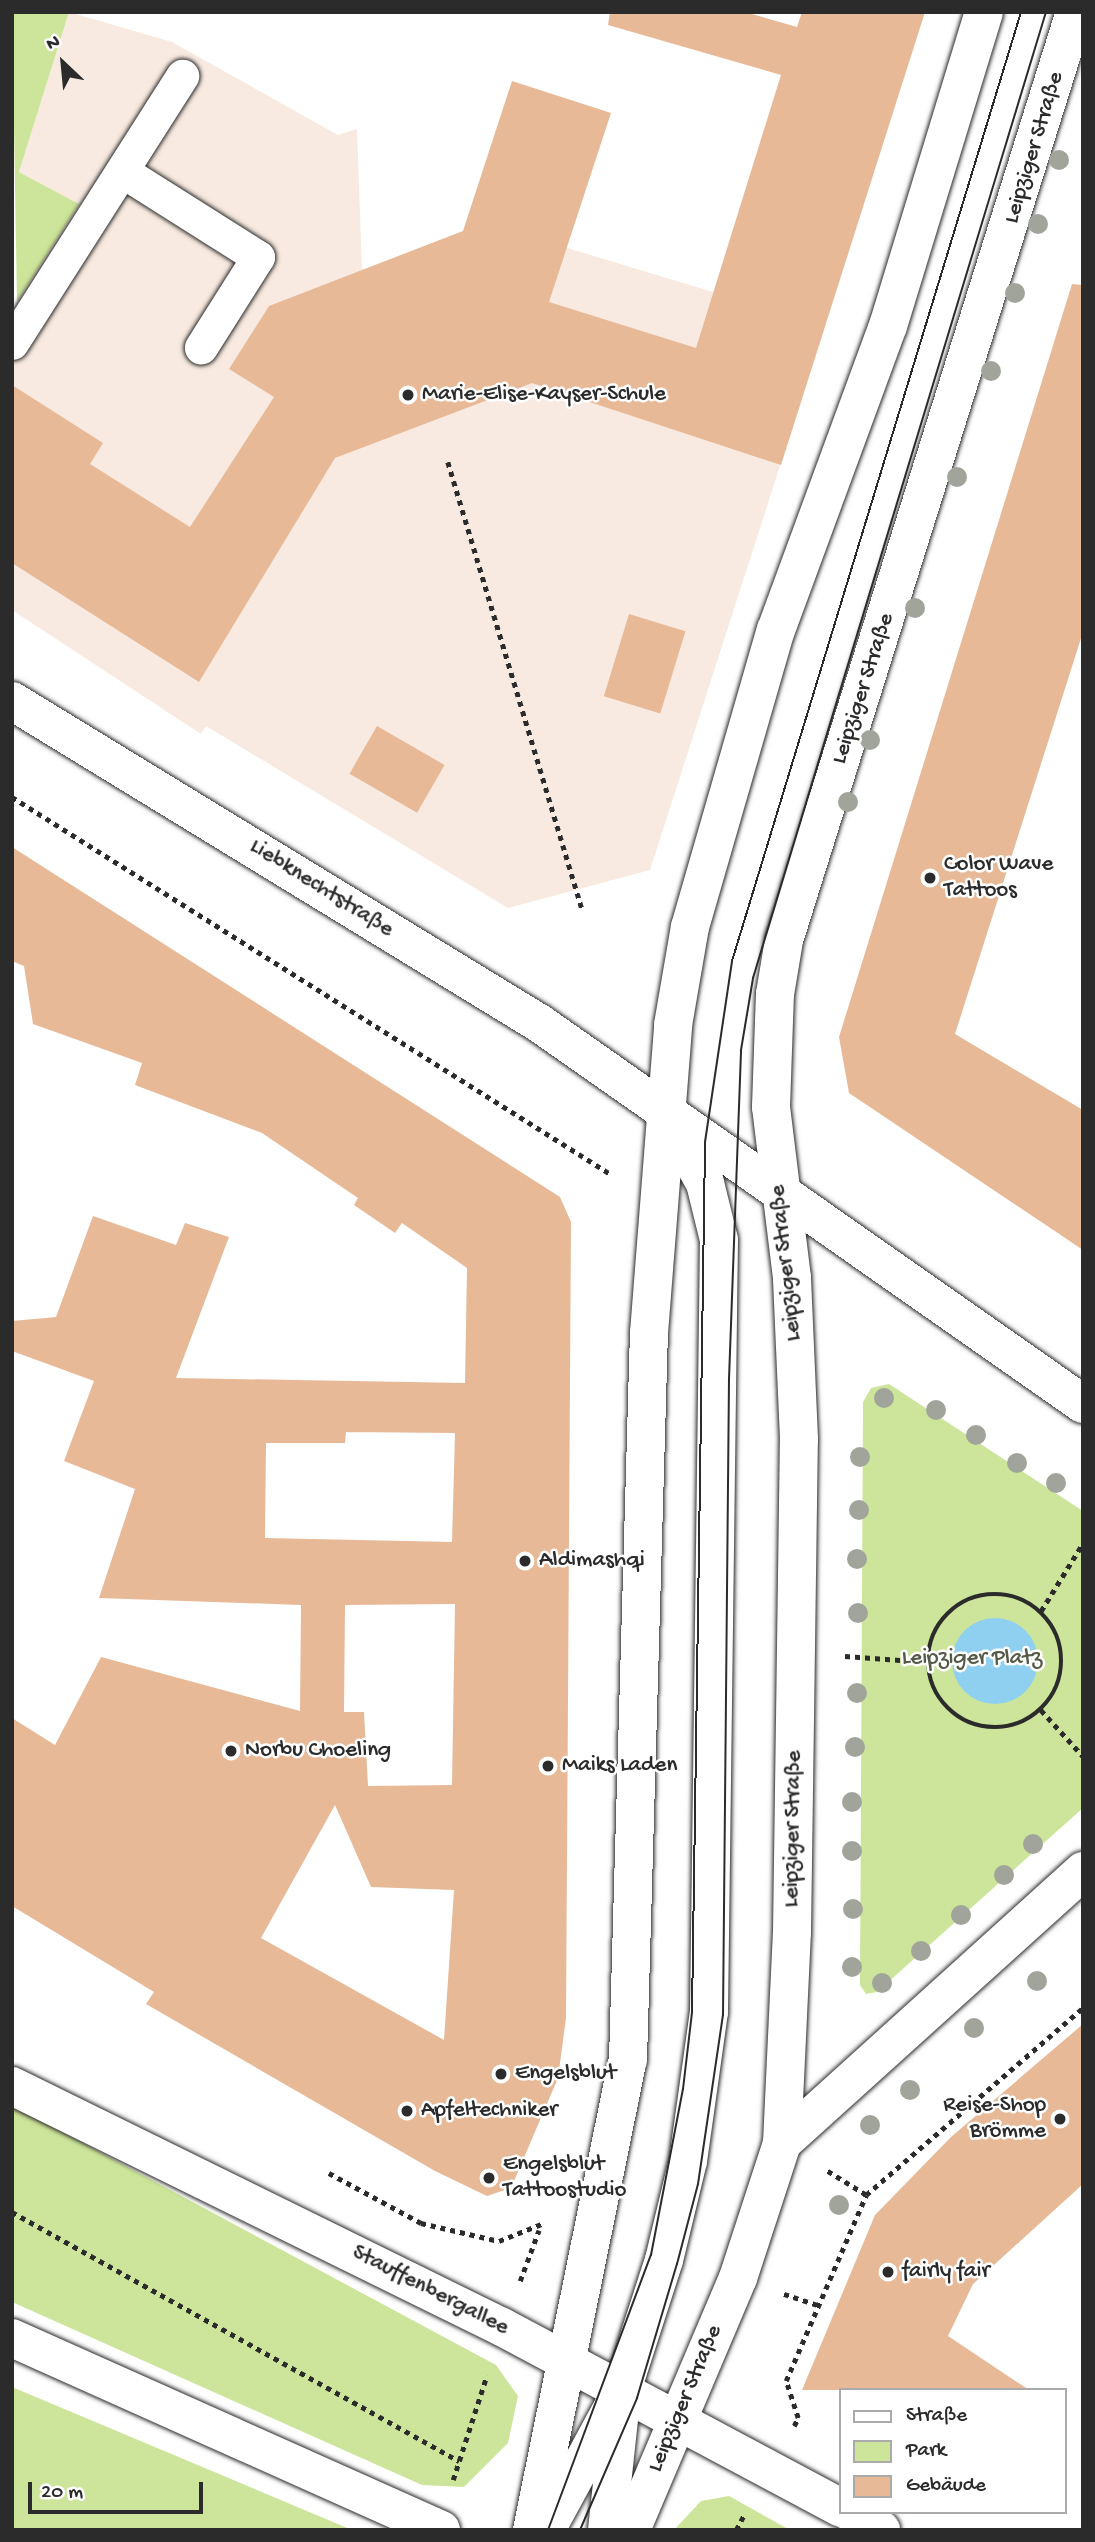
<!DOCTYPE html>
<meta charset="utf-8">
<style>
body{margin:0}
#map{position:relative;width:1095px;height:2542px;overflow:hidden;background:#fff;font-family:"Gochi Hand",sans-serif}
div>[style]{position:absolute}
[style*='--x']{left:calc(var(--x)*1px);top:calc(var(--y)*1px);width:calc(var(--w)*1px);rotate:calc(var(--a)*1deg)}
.built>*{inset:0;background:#f8eae0}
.green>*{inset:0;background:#cde59a}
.water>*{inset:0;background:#8fd0f0}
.round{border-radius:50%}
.building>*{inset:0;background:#e7b997;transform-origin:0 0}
.path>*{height:4.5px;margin-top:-2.25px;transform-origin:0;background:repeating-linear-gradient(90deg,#2b2b2b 0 5px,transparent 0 10px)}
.path>.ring{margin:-2.25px;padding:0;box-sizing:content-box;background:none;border:4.5px solid #2b2b2b;border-radius:50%}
.roads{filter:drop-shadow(0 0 2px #2b2b2b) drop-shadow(0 0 2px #2b2b2b)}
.lane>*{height:33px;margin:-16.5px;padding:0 16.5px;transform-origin:16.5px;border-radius:16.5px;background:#fff}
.street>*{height:38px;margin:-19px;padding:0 19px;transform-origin:19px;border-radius:19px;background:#fff}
.secondary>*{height:38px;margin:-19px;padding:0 19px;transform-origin:19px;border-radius:19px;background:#fff}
.tram>*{height:2px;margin:-1px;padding:0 1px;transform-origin:1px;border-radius:1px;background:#2b2b2b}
.trees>*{width:20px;height:20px;margin:-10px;border-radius:50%;background:#a1a49a}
.dots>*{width:19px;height:19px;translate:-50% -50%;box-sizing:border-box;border:4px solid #fff;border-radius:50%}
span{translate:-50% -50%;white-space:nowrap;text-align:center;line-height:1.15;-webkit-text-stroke:5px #fff;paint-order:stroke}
.street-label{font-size:23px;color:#2b2b2b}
.poi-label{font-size:23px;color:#2b2b2b}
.left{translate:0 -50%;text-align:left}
.right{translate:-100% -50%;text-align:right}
.park-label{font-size:23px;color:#545a47}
.frame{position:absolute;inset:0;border:14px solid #2b2b2b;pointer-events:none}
.legend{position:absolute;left:839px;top:2388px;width:228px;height:126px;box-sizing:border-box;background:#fff;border:2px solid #aaa;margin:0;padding:9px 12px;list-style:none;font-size:21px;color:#2b2b2b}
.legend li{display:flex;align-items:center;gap:14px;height:35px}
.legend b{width:35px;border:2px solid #aaa}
.north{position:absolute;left:28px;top:28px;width:70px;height:70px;-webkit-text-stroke:5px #fff;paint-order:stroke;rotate:334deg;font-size:19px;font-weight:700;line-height:28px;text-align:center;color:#2b2b2b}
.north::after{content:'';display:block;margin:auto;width:24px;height:32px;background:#2b2b2b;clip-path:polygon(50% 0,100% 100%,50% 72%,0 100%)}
.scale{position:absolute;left:28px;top:2482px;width:175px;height:32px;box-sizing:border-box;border:4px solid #2b2b2b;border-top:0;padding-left:9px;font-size:21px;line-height:24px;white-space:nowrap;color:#2b2b2b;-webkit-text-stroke:5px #fff;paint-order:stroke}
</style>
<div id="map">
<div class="built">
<div style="clip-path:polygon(69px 12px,172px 42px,338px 135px,357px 129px,362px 270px,485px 223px,825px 326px,650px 870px,508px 908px,206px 726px,201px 734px,12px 610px,12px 310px,79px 204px,19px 172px)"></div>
</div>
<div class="green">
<div style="clip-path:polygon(12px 12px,69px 12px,19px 172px,79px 204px,17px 302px)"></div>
<div style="clip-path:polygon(889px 1384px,1083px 1511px,1083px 1808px,877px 1992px,866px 1994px,860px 1985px,863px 1402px,871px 1388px)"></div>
<div style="clip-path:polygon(12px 2105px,496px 2365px,518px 2396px,508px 2443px,464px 2487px,422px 2485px,12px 2302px)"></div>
<div style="clip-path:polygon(12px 2387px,352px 2530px,12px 2530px)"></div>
<div style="clip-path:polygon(729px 2496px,790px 2530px,674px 2530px,701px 2501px)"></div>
</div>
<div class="water">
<div class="round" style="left:952px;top:1618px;width:86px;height:86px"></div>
</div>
<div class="building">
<div style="clip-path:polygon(610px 12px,745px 12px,797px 27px,802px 12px,925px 12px,781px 465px,532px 383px,335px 458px,199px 682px,12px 563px,12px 385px,103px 443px,90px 464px,190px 527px,274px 397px,229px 369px,269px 306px,463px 231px,512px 81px,611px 113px,549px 302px,696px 348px,781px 75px,608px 25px)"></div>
<div style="clip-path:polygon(1072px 284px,1083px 285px,1083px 632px,955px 1034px,1083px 1110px,1083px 1250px,849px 1093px,839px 1037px)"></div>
<div style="left:629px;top:614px;width:59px;height:86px;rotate:17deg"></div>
<div style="left:377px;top:726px;width:78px;height:55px;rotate:30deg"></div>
<div style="clip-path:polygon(evenodd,12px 847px,560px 1197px,571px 1222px,566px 2018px,558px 2078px,511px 2188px,487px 2196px,435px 2171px,146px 2004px,154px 1992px,12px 1906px,12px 1718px,55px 1745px,101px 1657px,300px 1711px,301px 1605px,99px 1598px,135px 1489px,64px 1461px,94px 1381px,12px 1351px,12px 1321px,56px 1317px,93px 1216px,176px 1245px,185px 1223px,229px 1237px,176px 1378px,465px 1383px,467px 1268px,402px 1223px,395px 1233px,354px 1205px,358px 1198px,262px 1133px,135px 1085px,142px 1063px,33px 1024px,24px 966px,12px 961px,12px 847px,346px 1432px,455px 1433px,452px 1542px,265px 1538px,266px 1443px,345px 1443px,346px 1432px,12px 847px,455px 1604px,452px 1785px,368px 1786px,364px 1712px,344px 1712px,345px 1605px,455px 1604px,12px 847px,335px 1805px,371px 1887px,454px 1890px,444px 2040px,261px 1938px,335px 1805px)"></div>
<div style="clip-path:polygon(1083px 2024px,1083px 2184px,973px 2284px,948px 2336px,1029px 2390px,802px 2390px,875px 2215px,951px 2137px)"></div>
</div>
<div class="path">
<div style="--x:448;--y:462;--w:467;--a:73.3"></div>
<div style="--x:12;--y:797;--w:709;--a:32.21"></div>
<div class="ring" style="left:928px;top:1594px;width:129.5px;height:129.5px"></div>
<div style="--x:1041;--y:1611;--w:80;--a:-58.3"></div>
<div style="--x:845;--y:1656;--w:83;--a:4.1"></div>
<div style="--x:1041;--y:1710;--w:62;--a:47.6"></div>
<div style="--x:329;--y:2173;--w:105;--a:28.5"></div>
<div style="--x:421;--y:2223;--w:80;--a:13"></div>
<div style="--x:499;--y:2241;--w:48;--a:-21.8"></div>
<div style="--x:866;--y:2195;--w:286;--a:-40.8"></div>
<div style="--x:12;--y:2212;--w:512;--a:29.12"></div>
<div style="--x:520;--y:2281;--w:54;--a:-69.6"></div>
<div style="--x:784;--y:2294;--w:35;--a:18"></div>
<div style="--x:794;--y:2426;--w:9;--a:-63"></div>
<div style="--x:798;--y:2418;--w:39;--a:-108"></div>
<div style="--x:786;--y:2381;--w:202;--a:-66.7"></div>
<div style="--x:866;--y:2195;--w:46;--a:-148.4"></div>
<div style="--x:453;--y:2480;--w:110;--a:-72.1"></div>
<div style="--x:736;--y:2530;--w:19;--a:-62"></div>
</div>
<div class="roads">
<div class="lane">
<div style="--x:122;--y:171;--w:161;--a:32.3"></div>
<div style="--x:258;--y:257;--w:107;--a:122.3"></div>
<div style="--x:12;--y:343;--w:317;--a:-57.5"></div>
</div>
<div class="street">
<div style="--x:782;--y:2143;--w:406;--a:-42.1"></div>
<div style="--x:546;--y:2530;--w:159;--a:-61.5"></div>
<div style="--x:622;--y:2390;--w:137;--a:-72.1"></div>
<div style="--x:664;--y:2260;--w:102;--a:-76.4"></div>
<div style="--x:688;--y:2161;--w:150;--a:-82"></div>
<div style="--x:709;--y:2012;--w:772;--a:-89.26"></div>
<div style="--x:719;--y:1240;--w:59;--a:-103.8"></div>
<div style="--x:705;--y:1183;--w:81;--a:-119.4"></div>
<div style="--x:607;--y:2530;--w:121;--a:-83.8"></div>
</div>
<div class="secondary">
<div style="--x:12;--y:701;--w:618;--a:31.43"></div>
<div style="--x:539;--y:1023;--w:664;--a:35.01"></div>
<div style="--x:12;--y:2086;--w:546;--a:26.19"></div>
<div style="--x:502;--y:2327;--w:384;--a:28.1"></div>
<div style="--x:12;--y:2338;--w:470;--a:24.1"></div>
<div style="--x:850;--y:2512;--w:36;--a:30"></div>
<div style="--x:532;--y:2530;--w:480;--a:-78.5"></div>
<div style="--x:628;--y:2060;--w:727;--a:-88.35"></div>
<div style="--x:649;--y:1333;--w:309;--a:-85.5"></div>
<div style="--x:673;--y:1025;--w:99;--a:-80.2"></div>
<div style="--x:690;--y:927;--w:309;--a:-73.9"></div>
<div style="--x:776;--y:630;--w:324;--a:-69.8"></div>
<div style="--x:888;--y:326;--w:328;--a:-73"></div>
<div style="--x:631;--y:2530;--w:274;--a:-67"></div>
<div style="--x:738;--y:2278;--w:142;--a:-71.9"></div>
<div style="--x:782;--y:2143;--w:210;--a:-87.3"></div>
<div style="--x:792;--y:1933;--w:494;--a:-89.2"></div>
<div style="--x:799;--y:1439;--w:161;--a:-92.5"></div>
<div style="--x:792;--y:1278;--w:172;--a:-97"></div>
<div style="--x:771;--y:1107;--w:113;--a:-88"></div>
<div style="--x:775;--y:994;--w:55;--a:-80.5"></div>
<div style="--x:784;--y:940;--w:973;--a:-72.59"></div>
</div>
</div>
<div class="tram">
<div style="--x:548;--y:2530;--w:294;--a:-69.5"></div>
<div style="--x:651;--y:2255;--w:169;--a:-79.1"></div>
<div style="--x:683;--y:2089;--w:78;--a:-83.3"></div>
<div style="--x:692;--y:2012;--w:870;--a:-89.14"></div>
<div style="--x:705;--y:1142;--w:183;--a:-81.5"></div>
<div style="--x:732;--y:961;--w:992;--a:-73.06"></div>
<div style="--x:580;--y:2530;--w:144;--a:-66.6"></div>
<div style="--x:637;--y:2398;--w:140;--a:-73.4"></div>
<div style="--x:677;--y:2264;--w:83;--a:-75.3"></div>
<div style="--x:698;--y:2184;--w:171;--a:-81.6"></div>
<div style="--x:723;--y:2015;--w:636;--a:-89.46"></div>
<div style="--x:729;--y:1379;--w:329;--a:-87.9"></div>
<div style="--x:741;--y:1050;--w:73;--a:-80.5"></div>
<div style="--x:753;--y:978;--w:1009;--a:-73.13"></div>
</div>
<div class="trees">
<div style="left:1059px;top:160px"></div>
<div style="left:1038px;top:224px"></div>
<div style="left:1015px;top:293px"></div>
<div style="left:991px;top:371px"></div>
<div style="left:957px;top:477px"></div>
<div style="left:915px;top:608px"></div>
<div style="left:870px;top:740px"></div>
<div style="left:848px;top:802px"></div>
<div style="left:884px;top:1398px"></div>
<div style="left:936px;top:1410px"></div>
<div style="left:976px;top:1435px"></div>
<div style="left:860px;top:1457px"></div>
<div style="left:1017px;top:1463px"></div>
<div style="left:1056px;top:1483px"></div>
<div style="left:859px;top:1510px"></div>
<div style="left:857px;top:1559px"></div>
<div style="left:858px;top:1613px"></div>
<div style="left:857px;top:1693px"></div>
<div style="left:855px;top:1747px"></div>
<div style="left:852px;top:1802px"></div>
<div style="left:1033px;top:1844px"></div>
<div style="left:852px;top:1851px"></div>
<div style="left:1004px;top:1875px"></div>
<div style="left:853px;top:1909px"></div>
<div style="left:961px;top:1915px"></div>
<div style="left:921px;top:1951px"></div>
<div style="left:852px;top:1967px"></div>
<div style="left:1037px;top:1981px"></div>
<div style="left:882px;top:1983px"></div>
<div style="left:974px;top:2028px"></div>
<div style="left:910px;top:2090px"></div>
<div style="left:870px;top:2125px"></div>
<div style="left:839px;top:2205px"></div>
</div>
<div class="dots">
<div style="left:408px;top:395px;background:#2b2b2b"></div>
<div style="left:930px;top:878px;background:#2b2b2b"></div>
<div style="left:525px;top:1561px;background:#2b2b2b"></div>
<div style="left:231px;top:1751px;background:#2b2b2b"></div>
<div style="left:548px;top:1766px;background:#2b2b2b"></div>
<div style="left:501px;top:2074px;background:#2b2b2b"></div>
<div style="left:407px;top:2111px;background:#2b2b2b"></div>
<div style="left:1060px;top:2119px;background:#2b2b2b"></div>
<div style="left:489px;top:2178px;background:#2b2b2b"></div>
<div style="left:888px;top:2272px;background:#2b2b2b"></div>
</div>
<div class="street-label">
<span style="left:1035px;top:148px;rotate:-73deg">Leipziger Straße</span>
<span style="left:864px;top:689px;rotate:-72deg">Leipziger Straße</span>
<span style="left:321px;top:889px;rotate:32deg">Liebknechtstraße</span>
<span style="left:787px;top:1263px;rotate:-96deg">Leipziger Straße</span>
<span style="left:794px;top:1829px;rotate:-89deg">Leipziger Straße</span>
<span style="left:430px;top:2291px;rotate:27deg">Stauffenbergallee</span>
<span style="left:686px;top:2399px;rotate:-67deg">Leipziger Straße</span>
</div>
<div class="poi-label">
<span class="left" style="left:422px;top:395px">Marie-Elise-Kayser-Schule</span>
<span class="left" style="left:944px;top:878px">Color Wave<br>Tattoos</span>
<span class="left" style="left:539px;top:1561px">Aldimashqi</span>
<span class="left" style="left:245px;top:1751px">Norbu Choeling</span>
<span class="left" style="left:562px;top:1766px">Maiks Laden</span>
<span class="left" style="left:515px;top:2074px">Engelsblut</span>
<span class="right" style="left:1046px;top:2119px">Reise-Shop<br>Brömme</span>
<span class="left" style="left:421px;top:2111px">Apfeltechniker</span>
<span class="left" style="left:503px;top:2178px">Engelsblut<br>Tattoostudio</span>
<span class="left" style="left:902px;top:2272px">fairly fair</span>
</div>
<div class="park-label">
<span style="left:972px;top:1659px">Leipziger Platz</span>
</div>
<div class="frame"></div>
<ul class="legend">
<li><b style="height:9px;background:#fff"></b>Straße</li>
<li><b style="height:19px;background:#cde59a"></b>Park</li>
<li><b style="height:19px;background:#e7b997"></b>Gebäude</li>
</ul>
<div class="north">N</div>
<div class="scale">20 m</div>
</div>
